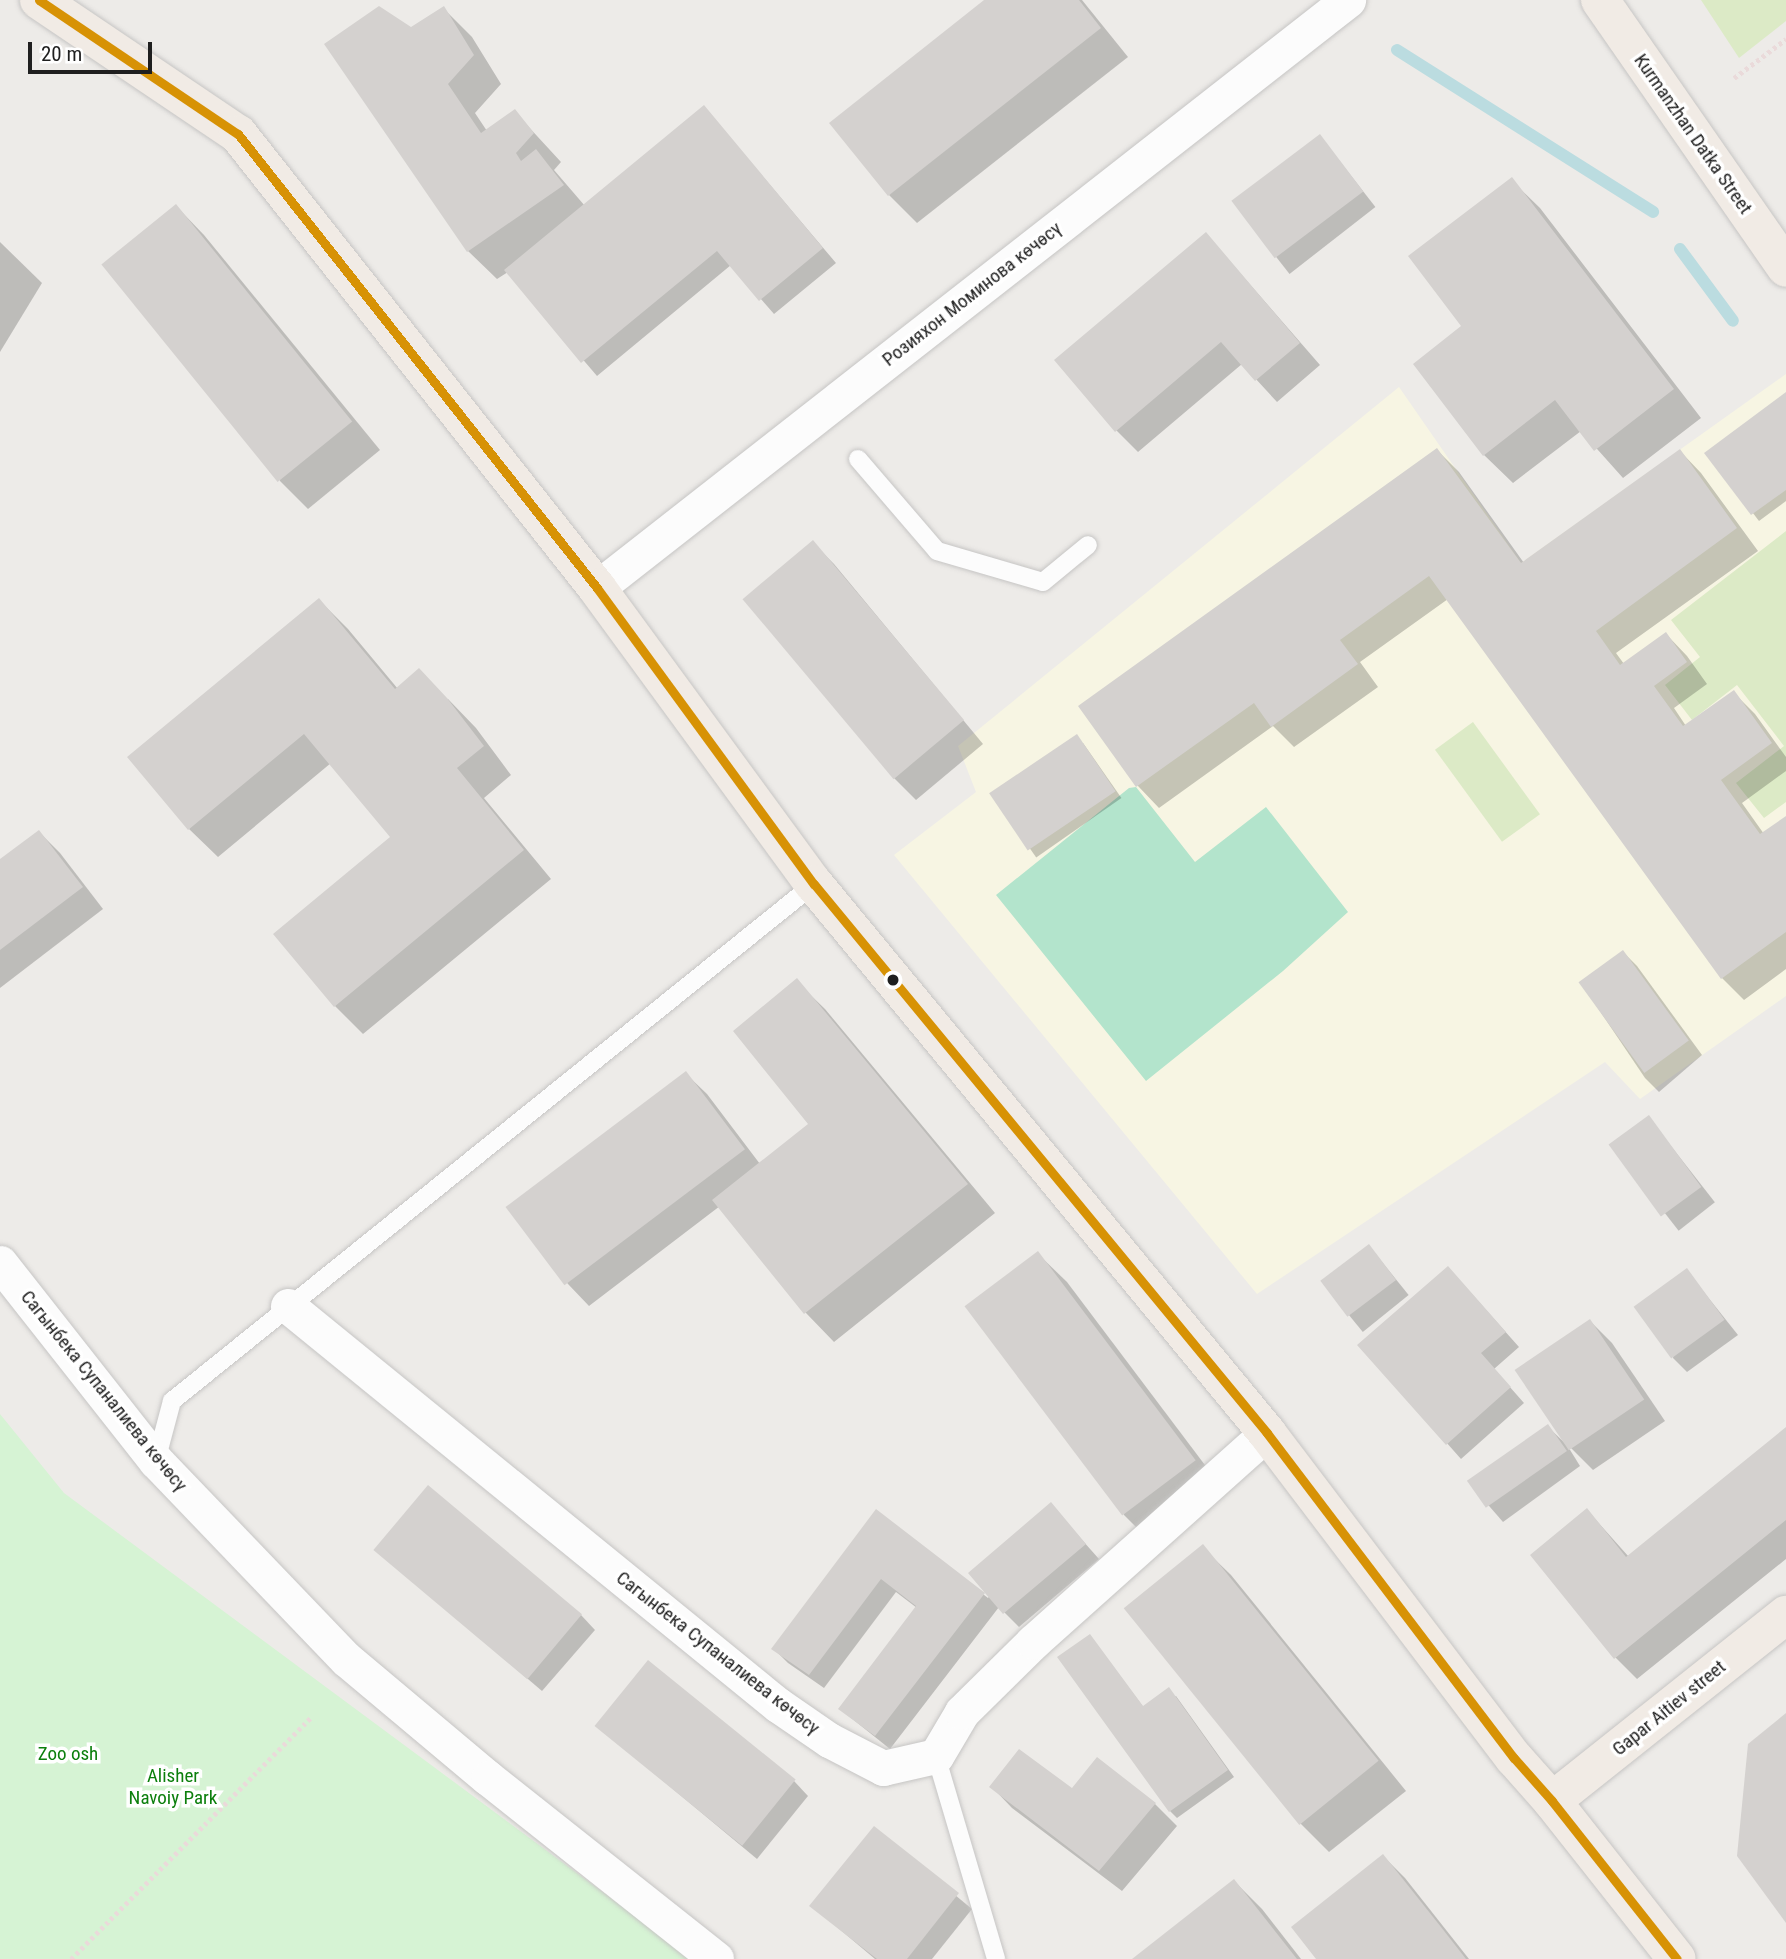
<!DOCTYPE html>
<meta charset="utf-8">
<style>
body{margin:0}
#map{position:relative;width:1786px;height:1959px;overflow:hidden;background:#edebe8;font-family:"Roboto Condensed",sans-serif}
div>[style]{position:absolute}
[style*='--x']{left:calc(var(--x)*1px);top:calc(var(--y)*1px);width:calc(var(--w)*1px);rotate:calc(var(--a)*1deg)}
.education>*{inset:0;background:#f7f5e3}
.grass>*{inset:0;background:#dceac6;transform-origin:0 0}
.park>*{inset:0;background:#d6f3d4}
.pitch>*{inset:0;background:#b3e4cc}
.shadow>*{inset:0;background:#0003;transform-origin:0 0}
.stream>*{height:12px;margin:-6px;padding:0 6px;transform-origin:6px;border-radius:6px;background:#bbdce0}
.building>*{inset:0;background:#d4d1cf;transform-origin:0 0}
.path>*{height:4.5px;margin-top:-2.25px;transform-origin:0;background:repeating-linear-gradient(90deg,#eadada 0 3.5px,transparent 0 7px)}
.roads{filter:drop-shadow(0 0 2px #c6c5c4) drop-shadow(0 0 2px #c6c5c4)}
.lane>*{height:18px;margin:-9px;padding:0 9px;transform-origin:9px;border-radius:9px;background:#fcfcfc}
.street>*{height:35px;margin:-17.5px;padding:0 17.5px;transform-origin:17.5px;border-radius:17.5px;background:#fcfcfc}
.primary>*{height:38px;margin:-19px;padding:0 19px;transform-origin:19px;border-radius:19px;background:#f1ebe5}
.bus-1>*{height:9px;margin:-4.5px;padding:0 4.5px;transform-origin:4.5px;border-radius:4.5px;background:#d79205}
.dots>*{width:19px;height:19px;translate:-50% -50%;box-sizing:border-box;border:4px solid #fff;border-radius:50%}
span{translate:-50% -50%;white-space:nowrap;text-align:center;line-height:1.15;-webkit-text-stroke:7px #fff;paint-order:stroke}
.street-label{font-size:19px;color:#1f1f1f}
.park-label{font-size:19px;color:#0c7f0d}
.scale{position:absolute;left:28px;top:42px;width:124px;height:32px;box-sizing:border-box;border:4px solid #1f1f1f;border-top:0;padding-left:9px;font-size:21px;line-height:24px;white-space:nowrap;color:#1f1f1f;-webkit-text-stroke:5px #fff;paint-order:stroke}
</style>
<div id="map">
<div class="education">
<div style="clip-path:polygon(1786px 374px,1786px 996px,1640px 1099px,1605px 1062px,1257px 1294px,894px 855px,976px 792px,958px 746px,1399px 387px,1521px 563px)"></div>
</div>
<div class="grass">
<div style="clip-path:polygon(1701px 0,1786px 0,1786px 21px,1739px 58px)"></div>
<div style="clip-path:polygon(1786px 531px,1786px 802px,1764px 818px,1736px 783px,1784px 746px,1737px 685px,1692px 720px,1665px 685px,1700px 657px,1671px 620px)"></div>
<div style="left:1473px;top:722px;width:114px;height:47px;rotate:54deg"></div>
</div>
<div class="park">
<div style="clip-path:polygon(0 1414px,64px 1493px,693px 1959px,0 1959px)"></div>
</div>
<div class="pitch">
<div style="clip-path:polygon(1136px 787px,1195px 862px,1266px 807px,1348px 912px,1283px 971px,1146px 1081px,996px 895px,1129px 788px)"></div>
</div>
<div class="shadow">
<div style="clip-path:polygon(987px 0,1082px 0,1128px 57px,917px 223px,889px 195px)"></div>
<div style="clip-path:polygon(443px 8px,472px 37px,501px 84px,475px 113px,487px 131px,514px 111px,561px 162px,554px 170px,585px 206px,704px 107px,836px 263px,774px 314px,731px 265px,597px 376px,508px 272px,497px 279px,468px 251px,411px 29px)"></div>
<div style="left:1320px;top:136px;width:90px;height:109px;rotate:52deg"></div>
<div style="clip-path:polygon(1511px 180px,1540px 208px,1701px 418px,1623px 478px,1581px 431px,1513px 483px,1484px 455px,1464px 326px)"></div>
<div style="clip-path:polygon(176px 206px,204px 235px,380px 450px,308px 509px,280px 481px)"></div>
<div style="clip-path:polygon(1206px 234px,1320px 365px,1277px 402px,1242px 364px,1138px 452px,1116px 430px)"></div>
<div style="clip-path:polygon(0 242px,42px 283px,0 352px)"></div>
<div style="clip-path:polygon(1786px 394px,1786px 501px,1759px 521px,1707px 453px)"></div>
<div style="clip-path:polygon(1437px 450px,1459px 472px,1524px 563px,1680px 451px,1701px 473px,1758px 551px,1616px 653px,1624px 664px,1666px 634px,1687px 656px,1707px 684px,1674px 708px,1686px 726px,1733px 692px,1755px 714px,1786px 757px,1786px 771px,1742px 803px,1764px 834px,1786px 818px,1786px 969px,1744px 1000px,1722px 978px,1448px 599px,1360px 662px,1378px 687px,1294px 747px,1273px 726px,1159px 808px,1138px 786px,1080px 707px)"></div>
<div style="clip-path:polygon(813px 543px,834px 564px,983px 744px,916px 800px,894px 778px)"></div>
<div style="clip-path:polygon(319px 600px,348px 629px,398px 689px,448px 699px,476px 728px,511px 775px,484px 798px,551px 879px,363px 1034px,335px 1006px,393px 838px,331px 763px,218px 857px,189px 829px)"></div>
<div style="left:1083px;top:743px;width:67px;height:104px;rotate:55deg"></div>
<div style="clip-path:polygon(39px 832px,60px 853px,103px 909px,0 988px,0 862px)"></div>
<div style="clip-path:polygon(1623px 952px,1637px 966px,1702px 1055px,1659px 1092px,1645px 1078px,1581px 983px)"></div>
<div style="clip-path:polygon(796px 981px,825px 1009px,995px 1213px,834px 1342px,806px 1313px,720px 1206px,589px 1306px,568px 1284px,509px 1207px,685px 1073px,707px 1094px,760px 1164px,810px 1124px)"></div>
<div style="left:1649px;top:1118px;width:107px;height:46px;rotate:52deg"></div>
<div style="left:1369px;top:1246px;width:63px;height:59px;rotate:51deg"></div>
<div style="clip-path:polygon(1038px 1254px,1067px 1282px,1223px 1489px,1152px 1543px,1124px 1515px)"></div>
<div style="clip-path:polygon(1687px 1271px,1738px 1335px,1687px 1372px,1673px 1358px)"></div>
<div style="clip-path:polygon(1462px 1283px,1519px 1347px,1494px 1369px,1524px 1403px,1461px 1459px,1360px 1345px)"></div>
<div style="clip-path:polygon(1590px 1321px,1612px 1343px,1665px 1421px,1593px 1470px,1568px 1445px)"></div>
<div style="clip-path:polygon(1548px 1427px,1567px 1445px,1580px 1466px,1503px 1522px,1470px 1484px)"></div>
<div style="clip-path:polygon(1786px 1430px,1786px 1559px,1637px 1679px,1616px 1658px,1532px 1555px,1587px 1510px,1629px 1557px)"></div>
<div style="clip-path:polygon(1051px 1505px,1099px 1559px,1019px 1627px,999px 1607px,890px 1749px,840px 1709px,917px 1608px,896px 1592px,824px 1688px,788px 1663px,774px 1649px,876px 1512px,988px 1598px)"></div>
<div style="clip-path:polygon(1202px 1547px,1231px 1575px,1406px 1791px,1329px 1852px,1301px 1824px,1126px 1608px)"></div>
<div style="clip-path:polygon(376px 1550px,581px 1615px,595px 1630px,542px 1691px)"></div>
<div style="clip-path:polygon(1090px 1636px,1144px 1708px,1176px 1696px,1234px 1777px,1177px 1818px,1170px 1811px)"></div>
<div style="clip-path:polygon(596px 1725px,794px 1781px,808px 1796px,757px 1859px)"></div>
<div style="clip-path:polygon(1097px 1760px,1155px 1804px,1177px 1826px,1122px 1891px,1012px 1808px,991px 1786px,1072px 1790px)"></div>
<div style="clip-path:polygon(874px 1828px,972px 1909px,932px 1959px,875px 1959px,812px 1906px)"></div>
<div style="clip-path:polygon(1383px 1856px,1405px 1878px,1469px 1959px,1318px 1959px)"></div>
<div style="clip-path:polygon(1234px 1881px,1262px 1909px,1301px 1959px,1135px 1959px)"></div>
</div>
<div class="stream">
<div style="--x:1397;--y:50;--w:303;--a:32.3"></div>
<div style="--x:1680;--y:249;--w:89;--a:53.6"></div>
</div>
<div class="building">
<div style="clip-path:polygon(984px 0,1079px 0,1101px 28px,888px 196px,829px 123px)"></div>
<div style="clip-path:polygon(379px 6px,411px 27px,444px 6px,474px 55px,448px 84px,481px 133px,515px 109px,534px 133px,516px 153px,521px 161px,536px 149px,564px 185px,467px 252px,324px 44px)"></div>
<div style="clip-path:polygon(704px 105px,823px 248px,759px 301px,717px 251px,581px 363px,504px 270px)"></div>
<div style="left:1320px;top:134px;width:72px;height:111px;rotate:53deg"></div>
<div style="clip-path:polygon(1512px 177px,1674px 389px,1594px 451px,1555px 400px,1483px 456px,1413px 364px,1461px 326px,1408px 256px)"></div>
<div style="left:176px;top:204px;width:280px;height:96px;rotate:51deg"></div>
<div style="clip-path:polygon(1206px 232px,1300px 343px,1255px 381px,1221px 342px,1115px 432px,1054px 360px)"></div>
<div style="clip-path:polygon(1786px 392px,1786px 490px,1751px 515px,1704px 453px)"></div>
<div style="clip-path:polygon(1437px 448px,1521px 563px,1680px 449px,1737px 528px,1596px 631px,1620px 665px,1666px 632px,1687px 662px,1654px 686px,1683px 726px,1734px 690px,1772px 743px,1721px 780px,1760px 834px,1786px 816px,1786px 932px,1721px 979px,1429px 576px,1340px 640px,1358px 664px,1271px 727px,1254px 703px,1136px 787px,1078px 706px)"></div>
<div style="left:813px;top:540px;width:235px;height:92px;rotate:50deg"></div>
<div style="clip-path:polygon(319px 598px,395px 689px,419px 668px,447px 698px,484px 746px,457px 768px,524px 850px,334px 1007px,273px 934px,390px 837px,304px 734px,188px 830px,127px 757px)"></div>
<div style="left:1077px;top:734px;width:69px;height:106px;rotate:56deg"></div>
<div style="clip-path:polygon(39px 830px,83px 887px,0 950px,0 859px)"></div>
<div style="left:1623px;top:950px;width:112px;height:55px;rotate:54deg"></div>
<div style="clip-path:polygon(797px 978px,968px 1184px,804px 1314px,712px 1200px,808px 1124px,733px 1031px)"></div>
<div style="left:686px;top:1071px;width:98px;height:226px;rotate:53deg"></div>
<div style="left:1649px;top:1115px;width:89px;height:50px;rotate:54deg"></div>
<div style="left:1369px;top:1244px;width:45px;height:61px;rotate:53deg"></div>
<div style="left:1038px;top:1251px;width:262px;height:92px;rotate:53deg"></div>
<div style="clip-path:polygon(1448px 1266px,1506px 1332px,1481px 1353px,1511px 1387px,1446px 1445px,1357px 1345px)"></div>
<div style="left:1687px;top:1268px;width:64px;height:66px;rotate:54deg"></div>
<div style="left:1590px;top:1319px;width:97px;height:91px;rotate:56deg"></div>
<div style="left:1548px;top:1424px;width:33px;height:99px;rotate:55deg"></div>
<div style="clip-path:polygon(1786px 1427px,1786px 1520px,1614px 1659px,1530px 1555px,1587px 1508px,1626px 1557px)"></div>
<div style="left:428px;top:1485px;width:201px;height:85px;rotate:40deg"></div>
<div style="clip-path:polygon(1051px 1502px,1086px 1544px,1003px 1614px,985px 1593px,875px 1736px,838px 1709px,916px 1606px,881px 1579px,809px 1675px,771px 1649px,876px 1509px,985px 1593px,968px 1573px)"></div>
<div style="left:1203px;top:1544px;width:279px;height:102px;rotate:51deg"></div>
<div style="clip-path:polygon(1090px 1634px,1143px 1706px,1169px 1687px,1228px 1770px,1169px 1812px,1057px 1657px)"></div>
<div style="left:648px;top:1660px;width:190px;height:85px;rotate:39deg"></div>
<div style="clip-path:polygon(1786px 1713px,1786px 1923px,1737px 1856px,1748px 1744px)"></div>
<div style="clip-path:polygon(1019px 1749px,1072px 1788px,1097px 1757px,1156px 1803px,1099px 1871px,989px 1787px)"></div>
<div style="clip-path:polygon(874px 1826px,959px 1893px,907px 1959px,877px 1959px,809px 1906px)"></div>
<div style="clip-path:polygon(1383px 1854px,1441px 1927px,1466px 1959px,1316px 1959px,1291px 1927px)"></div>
<div style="clip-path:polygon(1234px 1879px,1297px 1959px,1132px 1959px,1202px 1904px)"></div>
</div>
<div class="path">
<div style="--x:1734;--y:78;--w:65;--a:-36.9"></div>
<div style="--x:71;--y:1959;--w:342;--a:-45.2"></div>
</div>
<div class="roads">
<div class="lane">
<div style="--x:858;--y:459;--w:121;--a:49.3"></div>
<div style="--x:937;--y:551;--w:110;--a:16.3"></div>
<div style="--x:1043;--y:582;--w:58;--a:-39.4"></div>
<div style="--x:156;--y:1461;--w:62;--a:-75.1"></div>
<div style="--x:172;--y:1401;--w:824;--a:-38.84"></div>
<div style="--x:936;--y:1756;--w:212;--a:73.5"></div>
</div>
<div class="street">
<div style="--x:597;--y:588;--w:954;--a:-38.06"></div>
<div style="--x:0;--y:1263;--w:252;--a:51.8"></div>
<div style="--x:156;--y:1461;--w:274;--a:46.2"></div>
<div style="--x:346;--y:1659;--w:185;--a:40"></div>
<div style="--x:488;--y:1778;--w:291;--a:38.4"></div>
<div style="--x:288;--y:1306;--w:632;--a:39.16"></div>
<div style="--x:778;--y:1705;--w:62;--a:34.5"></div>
<div style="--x:829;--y:1740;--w:61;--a:27.4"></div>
<div style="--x:883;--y:1768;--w:54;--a:-12.8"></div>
<div style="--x:936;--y:1756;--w:51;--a:-59.4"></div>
<div style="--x:962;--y:1712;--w:100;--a:-44.6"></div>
<div style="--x:1033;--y:1642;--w:314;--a:-41.8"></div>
</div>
<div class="primary">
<div style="--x:39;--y:0;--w:240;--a:34"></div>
<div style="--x:238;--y:134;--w:579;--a:51.66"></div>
<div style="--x:597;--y:588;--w:367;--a:53.8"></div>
<div style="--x:814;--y:884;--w:712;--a:50.47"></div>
<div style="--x:1267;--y:1433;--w:408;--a:52.8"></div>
<div style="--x:1514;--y:1758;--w:57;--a:48.5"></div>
<div style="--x:1552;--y:1801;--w:201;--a:51.7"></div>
<div style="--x:1600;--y:0;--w:326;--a:55.2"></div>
<div style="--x:1552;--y:1801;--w:299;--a:-38.5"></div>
</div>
</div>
<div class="bus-1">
<div style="--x:39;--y:0;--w:240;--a:34"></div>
<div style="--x:238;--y:134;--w:579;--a:51.66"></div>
<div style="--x:597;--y:588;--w:367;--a:53.8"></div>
<div style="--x:814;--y:884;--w:712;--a:50.47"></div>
<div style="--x:1267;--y:1433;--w:408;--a:52.8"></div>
<div style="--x:1514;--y:1758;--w:57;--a:48.5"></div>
<div style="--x:1552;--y:1801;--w:201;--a:51.7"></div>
</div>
<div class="dots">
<div style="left:893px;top:980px;background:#1f1f1f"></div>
</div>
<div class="street-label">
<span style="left:1693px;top:134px;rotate:55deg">Kurmanzhan Datka Street</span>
<span style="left:972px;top:294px;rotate:-38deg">Розияхон Моминова көчөсү</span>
<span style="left:104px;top:1391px;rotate:51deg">Сагынбека Супаналиева көчөсү</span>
<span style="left:718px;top:1653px;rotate:38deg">Сагынбека Супаналиева көчөсү</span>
<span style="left:1669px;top:1708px;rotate:-39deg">Gapar Aitiev street</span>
</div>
<div class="park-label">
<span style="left:68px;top:1754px">Zoo osh</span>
<span style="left:173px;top:1787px">Alisher<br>Navoiy Park</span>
</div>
<div class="scale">20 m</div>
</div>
